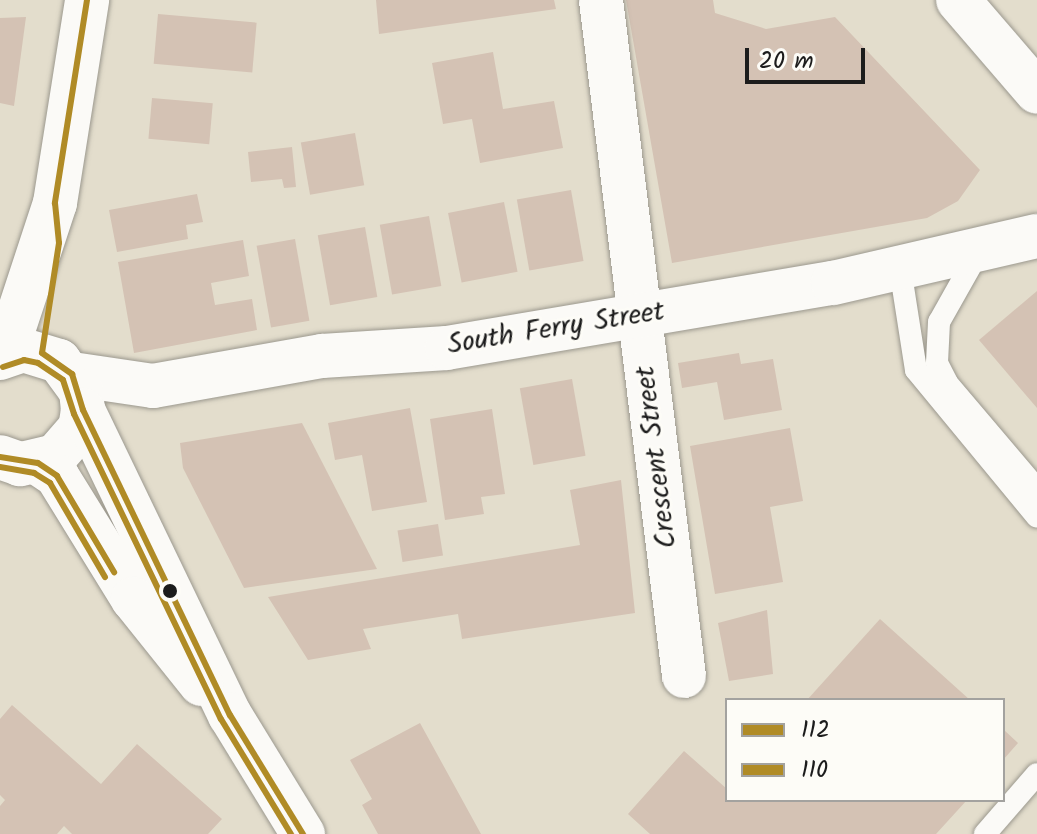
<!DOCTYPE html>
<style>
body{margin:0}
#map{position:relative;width:1037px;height:834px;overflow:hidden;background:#e3ddcc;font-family:Kalam,sans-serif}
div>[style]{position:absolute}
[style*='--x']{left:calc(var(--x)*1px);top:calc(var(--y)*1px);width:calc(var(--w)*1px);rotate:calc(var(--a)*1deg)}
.building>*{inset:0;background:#d4c2b4;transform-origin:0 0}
.roads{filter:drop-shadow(0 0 2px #9b988e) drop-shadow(0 0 2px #9b988e)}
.lane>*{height:22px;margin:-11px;padding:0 11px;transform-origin:11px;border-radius:11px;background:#fbfaf7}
.street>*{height:44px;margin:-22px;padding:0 22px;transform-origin:22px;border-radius:22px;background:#fbfaf7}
.secondary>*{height:44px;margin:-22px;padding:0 22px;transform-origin:22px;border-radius:22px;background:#fbfaf7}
.highway>*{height:44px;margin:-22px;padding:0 22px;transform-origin:22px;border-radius:22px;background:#fbfaf7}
.bus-1>*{height:6px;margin:-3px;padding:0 3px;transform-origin:3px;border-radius:3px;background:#b08b26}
.bus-2>*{height:6px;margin:-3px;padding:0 3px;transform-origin:3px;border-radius:3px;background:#b08b26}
.dots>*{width:22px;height:22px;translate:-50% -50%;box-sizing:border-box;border:4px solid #fdfcf7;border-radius:50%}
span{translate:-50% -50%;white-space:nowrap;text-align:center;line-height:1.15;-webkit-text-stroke:6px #fdfcf7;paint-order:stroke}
.street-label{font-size:28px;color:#1c1c1c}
.legend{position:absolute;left:725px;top:698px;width:280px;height:104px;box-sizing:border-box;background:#fdfcf7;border:2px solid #a3a29f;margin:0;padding:10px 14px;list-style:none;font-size:24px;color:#1c1c1c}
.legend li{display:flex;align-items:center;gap:16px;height:40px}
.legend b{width:40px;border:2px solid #a3a29f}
.scale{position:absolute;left:745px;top:48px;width:120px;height:36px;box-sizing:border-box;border:4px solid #1c1c1c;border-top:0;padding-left:10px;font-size:24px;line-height:28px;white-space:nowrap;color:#1c1c1c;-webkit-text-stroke:6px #fdfcf7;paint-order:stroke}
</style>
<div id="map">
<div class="building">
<div style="clip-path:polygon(376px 0,554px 0,556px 9px,379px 34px)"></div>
<div style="clip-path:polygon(626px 0,713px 0,715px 13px,766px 29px,835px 17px,980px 170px,958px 201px,927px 218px,672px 263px)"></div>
<div style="left:158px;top:14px;width:99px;height:50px;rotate:5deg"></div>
<div style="clip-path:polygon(26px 17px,14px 106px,0 103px,0 18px)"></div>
<div style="clip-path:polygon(493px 52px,503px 109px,554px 101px,563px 148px,480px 163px,472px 119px,443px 124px,432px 63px)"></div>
<div style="left:152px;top:98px;width:61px;height:41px;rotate:5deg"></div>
<div style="left:355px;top:133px;width:53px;height:55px;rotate:80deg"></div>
<div style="clip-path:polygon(292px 147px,296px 187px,284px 188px,282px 179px,251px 182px,248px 152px)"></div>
<div style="left:571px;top:190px;width:72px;height:55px;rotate:80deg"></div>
<div style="clip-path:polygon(197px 194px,203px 222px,186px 225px,188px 239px,117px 252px,109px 210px)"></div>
<div style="left:504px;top:202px;width:71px;height:57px;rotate:79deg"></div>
<div style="left:429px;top:216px;width:71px;height:50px;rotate:80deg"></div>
<div style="left:365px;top:227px;width:71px;height:48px;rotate:80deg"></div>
<div style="left:295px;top:239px;width:83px;height:39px;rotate:80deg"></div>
<div style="clip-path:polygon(243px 240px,249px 276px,211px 283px,215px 305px,252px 299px,257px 330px,134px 353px,118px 262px)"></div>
<div style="clip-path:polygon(1037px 291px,1037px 408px,979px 340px)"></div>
<div style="clip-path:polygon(739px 353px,741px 364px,773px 359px,782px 410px,724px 420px,717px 382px,682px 388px,678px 363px)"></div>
<div style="left:572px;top:379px;width:78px;height:53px;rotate:80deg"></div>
<div style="clip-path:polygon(410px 408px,427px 502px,372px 511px,362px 455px,335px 460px,328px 423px)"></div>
<div style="clip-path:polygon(492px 409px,505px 494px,481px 497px,484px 514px,445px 520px,430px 419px)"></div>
<div style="clip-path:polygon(302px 423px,377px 569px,244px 588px,183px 468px,180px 443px)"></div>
<div style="clip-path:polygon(790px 428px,803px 501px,770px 507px,783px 582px,715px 594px,690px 446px)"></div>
<div style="clip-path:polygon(621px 480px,635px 613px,462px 639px,458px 614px,363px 629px,371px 649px,308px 660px,268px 597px,580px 545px,570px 490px)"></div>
<div style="left:438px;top:524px;width:32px;height:41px;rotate:81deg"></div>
<div style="clip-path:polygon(767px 610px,773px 674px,729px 681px,718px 623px)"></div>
<div style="clip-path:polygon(880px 619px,970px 700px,807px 700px)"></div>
<div style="clip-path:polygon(12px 705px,101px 784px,137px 744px,222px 819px,208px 834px,72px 834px,64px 826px,57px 834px,0 834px,0 806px,5px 800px,0 795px,0 719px)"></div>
<div style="clip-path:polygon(420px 723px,481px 834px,378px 834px,362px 805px,372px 799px,350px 760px)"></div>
<div style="clip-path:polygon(1003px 729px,1018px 743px,1003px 760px)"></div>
<div style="clip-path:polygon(684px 751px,727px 789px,727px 800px,967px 800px,936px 834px,650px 834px,628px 814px)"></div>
</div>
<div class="roads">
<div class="lane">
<div style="--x:979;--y:251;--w:81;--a:119.4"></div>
<div style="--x:939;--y:322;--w:41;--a:92.8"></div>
<div style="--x:937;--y:363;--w:22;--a:63"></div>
<div style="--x:947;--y:383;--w:139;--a:49.7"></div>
<div style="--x:900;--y:268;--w:103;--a:81.1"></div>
<div style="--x:916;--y:370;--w:190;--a:50.5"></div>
<div style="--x:985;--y:834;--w:79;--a:-49.1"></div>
</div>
<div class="street">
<div style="--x:601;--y:0;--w:681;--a:83"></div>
<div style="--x:72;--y:374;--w:82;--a:8.4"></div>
<div style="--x:153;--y:386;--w:172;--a:-10.1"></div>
<div style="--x:322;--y:356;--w:125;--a:-3.7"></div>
<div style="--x:447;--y:348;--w:391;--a:-9.6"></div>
<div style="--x:833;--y:283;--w:209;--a:-13"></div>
</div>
<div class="secondary">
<div style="--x:5;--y:355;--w:160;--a:-71.8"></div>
<div style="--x:55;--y:203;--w:206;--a:-81"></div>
<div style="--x:0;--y:358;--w:24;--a:-19"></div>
<div style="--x:23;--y:350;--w:38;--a:17"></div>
<div style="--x:59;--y:361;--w:37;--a:54"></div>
<div style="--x:81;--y:391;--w:19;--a:84"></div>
<div style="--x:83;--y:410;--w:18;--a:99"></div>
<div style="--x:80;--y:428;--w:37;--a:131"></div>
<div style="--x:56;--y:456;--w:37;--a:167"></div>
<div style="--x:20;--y:464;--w:21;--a:-161"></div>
<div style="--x:83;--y:410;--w:339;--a:64.3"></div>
<div style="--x:230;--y:715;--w:140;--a:58.5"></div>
<div style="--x:38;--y:463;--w:23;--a:34"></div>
<div style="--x:57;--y:476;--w:145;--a:58.3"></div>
<div style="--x:133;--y:599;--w:109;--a:51.3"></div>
</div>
<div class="highway">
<div style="--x:958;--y:0;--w:121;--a:49.3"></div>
</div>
</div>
<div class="bus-1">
<div style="--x:87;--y:0;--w:206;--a:99"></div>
<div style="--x:55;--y:203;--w:40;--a:84.3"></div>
<div style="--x:59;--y:243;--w:111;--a:98.8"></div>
<div style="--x:42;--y:353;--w:37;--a:35"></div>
<div style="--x:72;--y:374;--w:38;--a:73"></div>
<div style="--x:83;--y:410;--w:339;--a:64.3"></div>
<div style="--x:230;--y:715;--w:140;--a:58.5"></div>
<div style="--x:0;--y:457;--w:38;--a:9"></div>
<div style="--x:38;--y:463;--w:23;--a:34"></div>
<div style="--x:57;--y:476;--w:112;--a:59.3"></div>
</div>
<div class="bus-2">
<div style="--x:3;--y:367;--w:22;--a:-18"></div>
<div style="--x:24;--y:360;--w:14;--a:12"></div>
<div style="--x:38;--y:363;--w:30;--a:34"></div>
<div style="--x:63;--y:380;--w:36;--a:72"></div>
<div style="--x:74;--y:414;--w:339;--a:64.3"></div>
<div style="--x:221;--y:719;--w:135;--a:58.7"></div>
<div style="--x:0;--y:467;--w:35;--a:10"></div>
<div style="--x:34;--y:473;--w:19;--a:32"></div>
<div style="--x:50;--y:483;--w:109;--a:59.7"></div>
</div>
<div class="dots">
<div style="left:170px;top:591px;background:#1c1c1c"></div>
</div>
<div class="street-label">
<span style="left:556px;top:329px;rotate:-9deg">South Ferry Street</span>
<span style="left:657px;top:457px;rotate:-97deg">Crescent Street</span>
</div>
<ul class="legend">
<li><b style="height:10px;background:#b08b26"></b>112</li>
<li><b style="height:10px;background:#b08b26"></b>110</li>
</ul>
<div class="scale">20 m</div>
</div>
